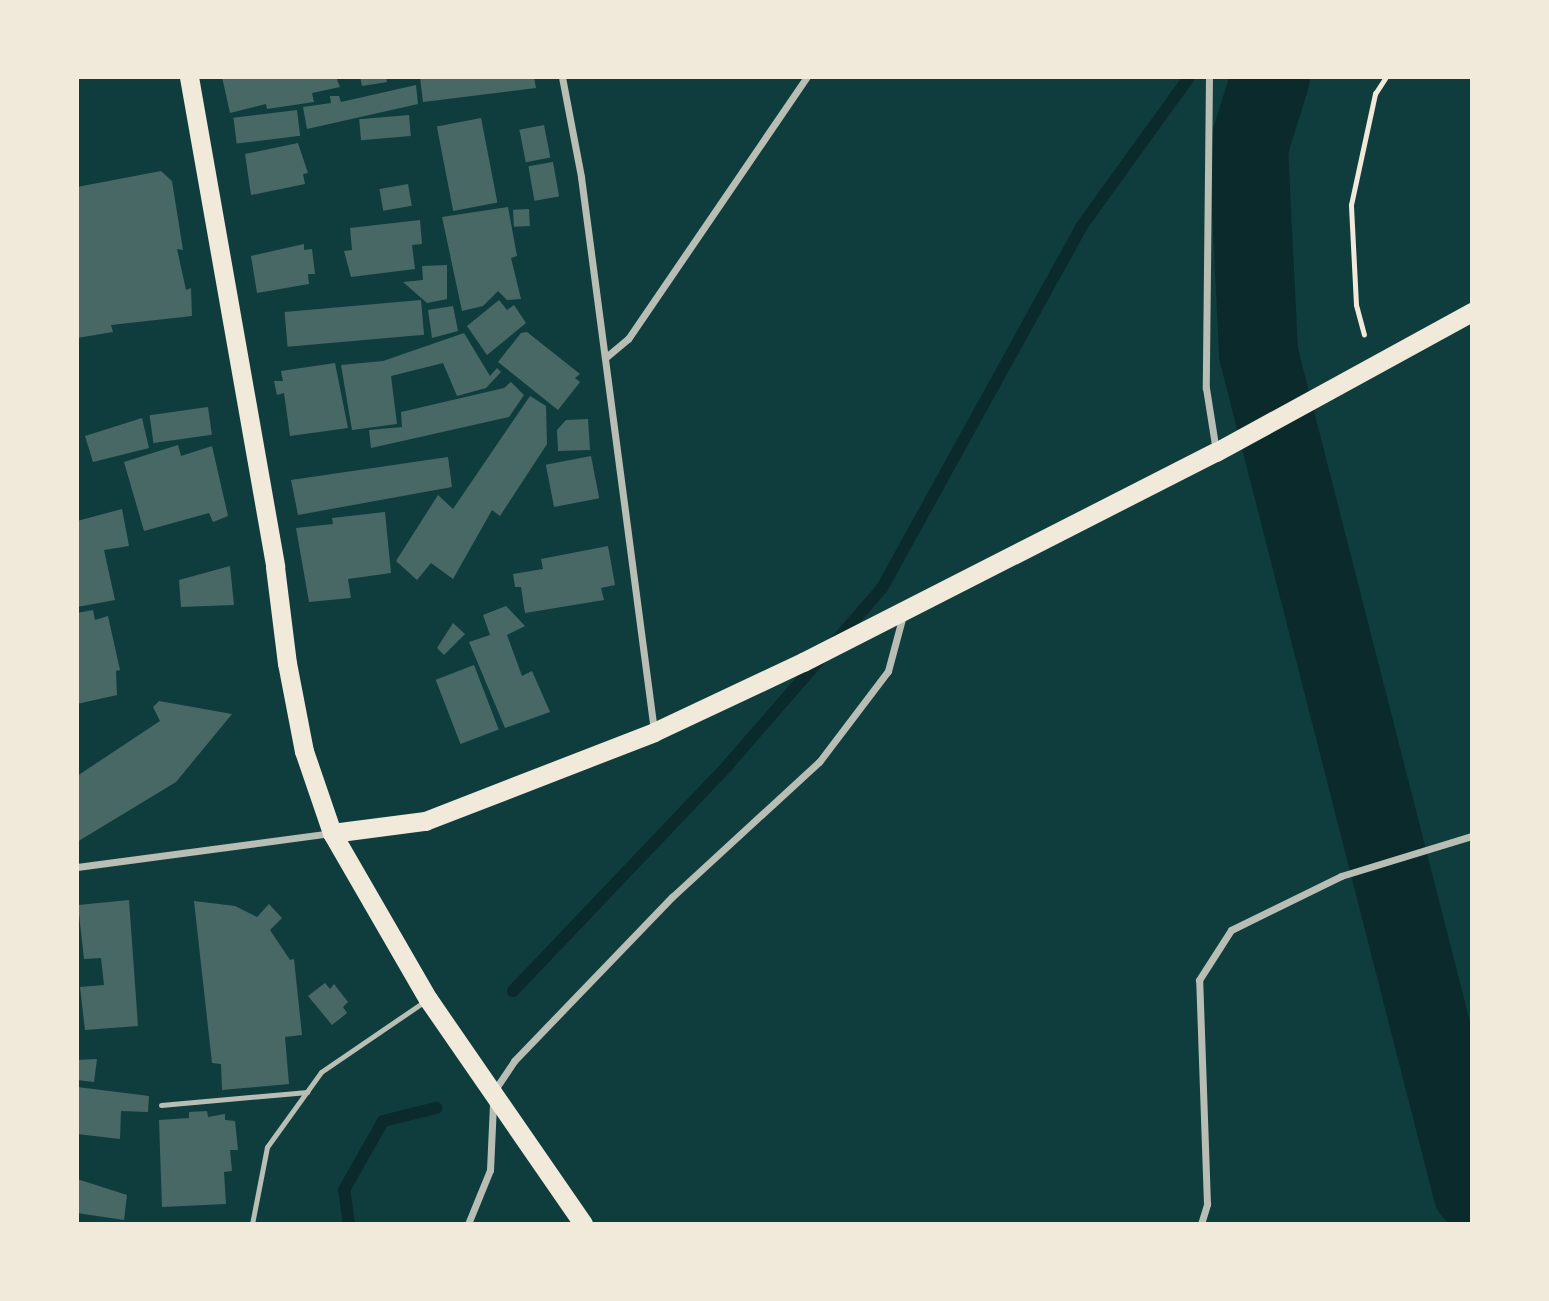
<!DOCTYPE html>
<style>
body{margin:0}
#map{position:relative;width:1549px;height:1301px;overflow:hidden;background:#0f3d3e;font-family:"Fira Sans Condensed",sans-serif}
div>[style]{position:absolute}
[style*='--x']{left:calc(var(--x)*1px);top:calc(var(--y)*1px);width:calc(var(--w)*1px);rotate:calc(var(--a)*1deg)}
.stream>*{height:12px;margin:-6px;padding:0 6px;transform-origin:6px;border-radius:6px;background:#0a2a2b}
.river>*{height:79px;margin:-39.5px;padding:0 39.5px;transform-origin:39.5px;border-radius:39.5px;background:#0a2a2b}
.building>*{inset:0;background:#486865;transform-origin:0 0}
.path>*{height:4.5px;margin:-2.25px;padding:0 2.25px;transform-origin:2.25px;border-radius:2.25px;background:#f1e9da}
.service>*{height:5px;margin:-2.5px;padding:0 2.5px;transform-origin:2.5px;border-radius:2.5px;background:#b8beb3}
.minor>*{height:7px;margin:-3.5px;padding:0 3.5px;transform-origin:3.5px;border-radius:3.5px;background:#b8beb3}
.trunk>*{height:19px;margin:-9.5px;padding:0 9.5px;transform-origin:9.5px;border-radius:9.5px;background:#f1e9da}
span{translate:-50% -50%;white-space:nowrap;text-align:center;line-height:1.15;-webkit-text-stroke:6px #f1e9da;paint-order:stroke}
.frame{position:absolute;inset:0;border:79px solid #f1e9da;pointer-events:none}
</style>
<div id="map">
<div class="stream">
<div style="--x:836;--y:641;--w:70;--a:-49"></div>
<div style="--x:882;--y:588;--w:412;--a:-61.1"></div>
<div style="--x:1081;--y:227;--w:185;--a:-54.2"></div>
<div style="--x:513;--y:991;--w:312;--a:-46.4"></div>
<div style="--x:728;--y:765;--w:143;--a:-49"></div>
<div style="--x:349;--y:1224;--w:34;--a:-98"></div>
<div style="--x:344;--y:1190;--w:79;--a:-60.5"></div>
<div style="--x:383;--y:1121;--w:55;--a:-13.8"></div>
</div>
<div class="river">
<div style="--x:1270;--y:77;--w:73;--a:107.4"></div>
<div style="--x:1248;--y:147;--w:206;--a:87.2"></div>
<div style="--x:1258;--y:353;--w:865;--a:75.67"></div>
</div>
<div class="building">
<div style="clip-path:polygon(222px 77px,336px 77px,340px 87px,312px 93px,314px 102px,267px 109px,266px 104px,230px 113px)"></div>
<div style="clip-path:polygon(360px 77px,386px 77px,387px 82px,362px 86px)"></div>
<div style="clip-path:polygon(420px 77px,534px 77px,536px 88px,423px 102px)"></div>
<div style="clip-path:polygon(416px 85px,418px 104px,307px 129px,303px 107px,331px 103px,330px 96px,339px 96px,341px 102px)"></div>
<div style="left:297px;top:110px;width:26px;height:64px;rotate:83deg"></div>
<div style="left:409px;top:115px;width:21px;height:50px;rotate:85deg"></div>
<div style="left:481px;top:118px;width:86px;height:45px;rotate:79deg"></div>
<div style="left:544px;top:125px;width:33px;height:25px;rotate:79deg"></div>
<div style="clip-path:polygon(298px 143px,308px 173px,303px 174px,305px 184px,251px 195px,245px 154px)"></div>
<div style="left:553px;top:162px;width:35px;height:25px;rotate:80deg"></div>
<div style="clip-path:polygon(161px 171px,172px 181px,183px 250px,177px 249px,186px 290px,191px 288px,192px 316px,111px 325px,113px 332px,77px 338px,77px 187px)"></div>
<div style="left:408px;top:184px;width:22px;height:29px;rotate:80deg"></div>
<div style="clip-path:polygon(508px 207px,517px 256px,511px 258px,521px 299px,507px 300px,498px 291px,483px 306px,462px 311px,442px 217px)"></div>
<div style="left:529px;top:209px;width:17px;height:16px;rotate:87deg"></div>
<div style="clip-path:polygon(420px 220px,422px 244px,412px 245px,415px 269px,351px 277px,344px 251px,352px 250px,350px 228px)"></div>
<div style="clip-path:polygon(304px 244px,304px 250px,312px 249px,315px 274px,308px 274px,309px 284px,257px 293px,251px 256px)"></div>
<div style="clip-path:polygon(447px 265px,447px 299px,427px 303px,403px 282px,423px 280px,422px 266px)"></div>
<div style="left:421px;top:300px;width:35px;height:137px;rotate:85deg"></div>
<div style="clip-path:polygon(499px 300px,507px 310px,514px 305px,526px 323px,487px 355px,467px 326px)"></div>
<div style="clip-path:polygon(453px 306px,458px 331px,432px 338px,428px 310px)"></div>
<div style="clip-path:polygon(527px 332px,580px 374px,575px 378px,580px 382px,558px 410px,498px 362px,521px 333px)"></div>
<div style="clip-path:polygon(464px 333px,490px 376px,497px 368px,501px 372px,486px 388px,457px 396px,443px 363px,391px 376px,397px 424px,352px 430px,341px 365px,383px 361px)"></div>
<div style="clip-path:polygon(335px 363px,348px 428px,290px 436px,284px 393px,277px 395px,274px 381px,283px 381px,281px 371px)"></div>
<div style="clip-path:polygon(511px 382px,524px 395px,509px 417px,371px 448px,369px 430px,402px 427px,401px 412px,504px 388px)"></div>
<div style="clip-path:polygon(530px 396px,546px 406px,547px 444px,500px 516px,492px 510px,453px 579px,431px 563px,417px 580px,396px 561px,438px 495px,453px 509px)"></div>
<div style="left:208px;top:407px;width:28px;height:59px;rotate:82deg"></div>
<div style="clip-path:polygon(142px 418px,149px 448px,93px 462px,85px 436px)"></div>
<div style="clip-path:polygon(588px 419px,590px 450px,558px 451px,557px 430px,566px 420px)"></div>
<div style="clip-path:polygon(178px 445px,181px 456px,212px 446px,228px 516px,213px 522px,209px 513px,144px 531px,124px 462px)"></div>
<div style="left:591px;top:456px;width:43px;height:46px;rotate:79deg"></div>
<div style="clip-path:polygon(448px 457px,452px 487px,298px 515px,291px 480px)"></div>
<div style="clip-path:polygon(122px 509px,129px 546px,104px 550px,115px 600px,77px 607px,77px 521px)"></div>
<div style="clip-path:polygon(385px 512px,391px 573px,348px 579px,351px 598px,309px 602px,296px 528px,333px 524px,332px 518px)"></div>
<div style="clip-path:polygon(608px 546px,615px 585px,601px 588px,604px 600px,525px 613px,521px 587px,515px 587px,513px 574px,543px 569px,541px 559px)"></div>
<div style="clip-path:polygon(230px 566px,234px 605px,181px 607px,179px 580px)"></div>
<div style="clip-path:polygon(506px 606px,525px 626px,507px 635px,522px 676px,532px 671px,550px 712px,505px 728px,469px 642px,490px 635px,483px 615px)"></div>
<div style="clip-path:polygon(93px 610px,95px 620px,108px 616px,120px 670px,116px 671px,117px 695px,77px 704px,77px 613px)"></div>
<div style="clip-path:polygon(453px 623px,465px 634px,444px 655px,437px 648px)"></div>
<div style="left:474px;top:665px;width:69px;height:41px;rotate:69deg"></div>
<div style="clip-path:polygon(159px 701px,232px 714px,176px 782px,77px 842px,77px 776px,160px 721px,153px 707px)"></div>
<div style="clip-path:polygon(129px 900px,138px 1026px,85px 1030px,80px 987px,104px 985px,101px 958px,84px 959px,78px 905px)"></div>
<div style="clip-path:polygon(194px 901px,235px 906px,257px 917px,269px 904px,282px 918px,270px 930px,290px 960px,294px 959px,302px 1035px,285px 1037px,289px 1084px,222px 1090px,221px 1064px,212px 1063px)"></div>
<div style="clip-path:polygon(325px 983px,330px 989px,334px 984px,348px 1002px,343px 1007px,347px 1013px,332px 1025px,308px 996px)"></div>
<div style="clip-path:polygon(97px 1059px,94px 1082px,77px 1080px,77px 1060px)"></div>
<div style="clip-path:polygon(77px 1087px,149px 1096px,148px 1112px,121px 1111px,120px 1139px,77px 1134px)"></div>
<div style="clip-path:polygon(207px 1111px,208px 1117px,225px 1114px,225px 1120px,235px 1121px,238px 1150px,230px 1150px,232px 1171px,224px 1172px,226px 1204px,162px 1207px,159px 1120px,189px 1118px,189px 1112px)"></div>
<div style="clip-path:polygon(77px 1179px,127px 1195px,124px 1220px,77px 1213px)"></div>
</div>
<div class="path">
<div style="--x:1364;--y:335;--w:31;--a:-105"></div>
<div style="--x:1356;--y:305;--w:100;--a:-92.9"></div>
<div style="--x:1351;--y:205;--w:114;--a:-77.8"></div>
<div style="--x:1375;--y:94;--w:20;--a:-57"></div>
</div>
<div class="service">
<div style="--x:161;--y:1105;--w:147;--a:-5.1"></div>
<div style="--x:252;--y:1224;--w:78;--a:-79"></div>
<div style="--x:267;--y:1147;--w:92;--a:-54.2"></div>
<div style="--x:321;--y:1072;--w:126;--a:-34.3"></div>
</div>
<div class="minor">
<div style="--x:562;--y:77;--w:102;--a:79.2"></div>
<div style="--x:581;--y:177;--w:559;--a:82.49"></div>
<div style="--x:1209;--y:77;--w:311;--a:90.6"></div>
<div style="--x:1206;--y:388;--w:64;--a:81"></div>
<div style="--x:605;--y:358;--w:30;--a:-40"></div>
<div style="--x:628;--y:339;--w:317;--a:-55.7"></div>
<div style="--x:77;--y:867;--w:256;--a:-7.6"></div>
<div style="--x:494;--y:1091;--w:36;--a:-56"></div>
<div style="--x:514;--y:1061;--w:228;--a:-46.1"></div>
<div style="--x:672;--y:897;--w:200;--a:-42.6"></div>
<div style="--x:819;--y:762;--w:114;--a:-52.8"></div>
<div style="--x:888;--y:671;--w:58;--a:-75"></div>
<div style="--x:468;--y:1224;--w:58;--a:-67.8"></div>
<div style="--x:490;--y:1170;--w:67;--a:-87.4"></div>
<div style="--x:1201;--y:1224;--w:21;--a:-73"></div>
<div style="--x:1207;--y:1204;--w:224;--a:-92"></div>
<div style="--x:1199;--y:980;--w:59;--a:-57.4"></div>
<div style="--x:1231;--y:930;--w:123;--a:-26.1"></div>
<div style="--x:1341;--y:876;--w:137;--a:-17"></div>
</div>
<div class="trunk">
<div style="--x:189;--y:77;--w:497;--a:80"></div>
<div style="--x:275;--y:567;--w:97;--a:82.9"></div>
<div style="--x:287;--y:663;--w:90;--a:79.1"></div>
<div style="--x:304;--y:751;--w:87;--a:71.1"></div>
<div style="--x:332;--y:833;--w:192;--a:60"></div>
<div style="--x:428;--y:999;--w:273;--a:55.4"></div>
<div style="--x:332;--y:833;--w:94;--a:-7.4"></div>
<div style="--x:425;--y:821;--w:246;--a:-21.2"></div>
<div style="--x:654;--y:732;--w:165;--a:-25.2"></div>
<div style="--x:803;--y:662;--w:463;--a:-27"></div>
<div style="--x:1216;--y:452;--w:292;--a:-28.7"></div>
</div>
<div class="frame"></div>
</div>
